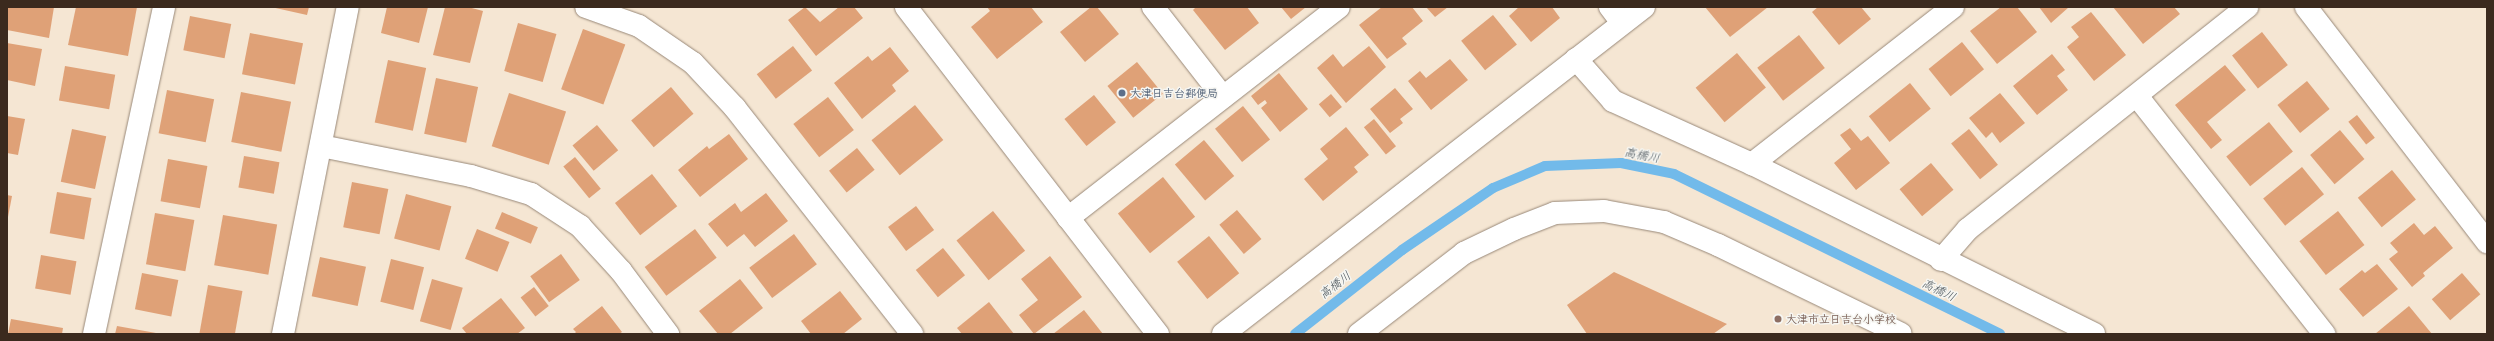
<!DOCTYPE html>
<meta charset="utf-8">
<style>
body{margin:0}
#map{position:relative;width:2494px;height:341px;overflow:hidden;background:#f5e6d3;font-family:Delius,"Klee One",sans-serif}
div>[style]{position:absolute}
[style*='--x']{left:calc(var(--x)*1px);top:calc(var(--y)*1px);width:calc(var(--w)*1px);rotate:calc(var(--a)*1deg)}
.stream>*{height:10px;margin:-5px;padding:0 5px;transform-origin:5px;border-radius:5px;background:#72baea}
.building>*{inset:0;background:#dfa177;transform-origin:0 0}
.roads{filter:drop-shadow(0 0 1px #988878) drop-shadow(0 0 1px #988878)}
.street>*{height:22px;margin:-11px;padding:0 11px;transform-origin:11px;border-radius:11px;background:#fff}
.secondary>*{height:22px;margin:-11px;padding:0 11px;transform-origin:11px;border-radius:11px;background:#fff}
.dots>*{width:11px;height:11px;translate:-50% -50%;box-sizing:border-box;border:2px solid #f6f6f2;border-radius:50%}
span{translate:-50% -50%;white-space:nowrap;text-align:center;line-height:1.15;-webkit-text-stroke:3px #f6f6f2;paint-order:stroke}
.service-label{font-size:11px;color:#4e5e75;font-weight:700}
.left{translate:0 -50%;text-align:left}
.education-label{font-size:11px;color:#785e54;font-weight:700}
.water-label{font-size:12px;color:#4c555b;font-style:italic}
.frame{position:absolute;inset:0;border:8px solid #3b2a1e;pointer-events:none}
</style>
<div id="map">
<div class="stream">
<div style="--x:1295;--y:334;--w:136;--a:-38.1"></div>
<div style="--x:1402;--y:250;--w:110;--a:-34.3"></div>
<div style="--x:1493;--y:188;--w:56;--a:-22.9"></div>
<div style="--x:1545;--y:166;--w:76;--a:-2.3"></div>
<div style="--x:1621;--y:163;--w:54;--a:11.7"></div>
<div style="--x:1674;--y:174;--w:363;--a:26.1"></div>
</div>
<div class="building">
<div style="clip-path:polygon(7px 7px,54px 7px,49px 38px,7px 30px)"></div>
<div style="clip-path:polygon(76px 7px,137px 7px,128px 56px,68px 45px)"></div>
<div style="clip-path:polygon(271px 7px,309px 7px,307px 15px)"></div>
<div style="clip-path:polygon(387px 7px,428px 7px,419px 43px,381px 33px)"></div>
<div style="clip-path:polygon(445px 7px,468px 7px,483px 11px,470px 63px,433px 55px)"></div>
<div style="clip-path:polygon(805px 7px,820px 22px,839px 7px,854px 7px,863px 18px,816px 56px,788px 20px)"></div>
<div style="clip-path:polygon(987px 7px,1031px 7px,1043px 22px,997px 59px,971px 27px,990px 11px)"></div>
<div style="clip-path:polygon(1091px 7px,1097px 7px,1119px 34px,1085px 62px,1060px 32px)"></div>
<div style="clip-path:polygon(1196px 7px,1247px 7px,1259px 23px,1225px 50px,1193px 10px)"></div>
<div style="clip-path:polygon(1281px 7px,1306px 7px,1291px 19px)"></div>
<div style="clip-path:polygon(1382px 7px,1412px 7px,1423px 21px,1402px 38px,1407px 44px,1387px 59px,1359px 25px)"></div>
<div style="clip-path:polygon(1426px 7px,1448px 7px,1435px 17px)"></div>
<div style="clip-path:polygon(1519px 7px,1552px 7px,1560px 18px,1531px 42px,1509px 16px)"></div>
<div style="clip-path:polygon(1705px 7px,1768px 7px,1730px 37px)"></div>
<div style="clip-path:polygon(1818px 7px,1861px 7px,1871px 19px,1839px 45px,1812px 12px)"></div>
<div style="clip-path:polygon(2001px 7px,2017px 7px,2037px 32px,1997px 64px,1970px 31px)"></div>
<div style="clip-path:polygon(2039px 7px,2069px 7px,2051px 23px)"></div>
<div style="clip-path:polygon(2113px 7px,2174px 7px,2180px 14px,2143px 44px)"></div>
<div style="clip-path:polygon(2091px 12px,2126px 55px,2094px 81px,2067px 47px,2079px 37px,2071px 27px)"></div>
<div style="left:1493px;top:15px;width:38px;height:41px;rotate:51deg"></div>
<div style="left:190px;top:16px;width:42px;height:35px;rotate:11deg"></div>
<div style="left:518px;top:23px;width:40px;height:50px;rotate:16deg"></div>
<div style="left:583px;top:29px;width:45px;height:64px;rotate:20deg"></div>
<div style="left:2262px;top:32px;width:42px;height:38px;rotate:52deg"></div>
<div style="left:250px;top:33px;width:54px;height:42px;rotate:11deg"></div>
<div style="left:1799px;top:35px;width:42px;height:53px;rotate:52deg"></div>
<div style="left:1962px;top:42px;width:35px;height:43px;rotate:51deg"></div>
<div style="clip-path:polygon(7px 43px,42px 49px,35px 86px,7px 80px)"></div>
<div style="left:793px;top:46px;width:31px;height:46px;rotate:52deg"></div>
<div style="clip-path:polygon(1369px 46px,1386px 67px,1346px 103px,1317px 68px,1333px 54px,1343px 67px)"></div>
<div style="clip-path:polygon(890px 47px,909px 71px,892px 85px,896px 91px,862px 119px,834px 83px,868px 56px,872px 61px)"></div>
<div style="left:1737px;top:53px;width:45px;height:54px;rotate:50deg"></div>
<div style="clip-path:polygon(2052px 54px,2065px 70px,2057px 76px,2068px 90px,2037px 115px,2013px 86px)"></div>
<div style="clip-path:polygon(1450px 59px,1468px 80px,1431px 110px,1408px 81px,1420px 71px,1426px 78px)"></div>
<div style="left:388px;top:60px;width:39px;height:64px;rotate:12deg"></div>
<div style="left:1137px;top:62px;width:41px;height:38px;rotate:51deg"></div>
<div style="clip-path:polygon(2225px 65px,2246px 90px,2207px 122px,2222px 140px,2211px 149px,2175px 105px)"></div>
<div style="left:65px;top:66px;width:51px;height:35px;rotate:10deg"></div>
<div style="clip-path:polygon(1279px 73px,1308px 109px,1280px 132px,1261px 108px,1267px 103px,1265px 100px,1258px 105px,1251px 96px)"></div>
<div style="left:436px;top:78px;width:43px;height:57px;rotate:12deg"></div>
<div style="left:2307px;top:81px;width:36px;height:38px;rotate:51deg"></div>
<div style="left:1910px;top:83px;width:33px;height:53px;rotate:51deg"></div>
<div style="left:671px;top:87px;width:35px;height:52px;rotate:50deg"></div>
<div style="clip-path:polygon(1395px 88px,1413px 109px,1400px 119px,1403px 123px,1390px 133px,1370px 109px)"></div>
<div style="left:167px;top:90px;width:48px;height:44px;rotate:11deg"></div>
<div style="left:241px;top:92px;width:51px;height:51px;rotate:11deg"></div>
<div style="left:509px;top:93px;width:60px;height:56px;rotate:18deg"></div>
<div style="clip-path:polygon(2000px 93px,2025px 123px,2000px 143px,1992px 132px,1986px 138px,1969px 118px)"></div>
<div style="left:1331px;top:94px;width:17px;height:16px;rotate:50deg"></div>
<div style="left:1094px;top:95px;width:35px;height:38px;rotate:51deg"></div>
<div style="left:828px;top:97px;width:42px;height:44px;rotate:52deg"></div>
<div style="left:915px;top:105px;width:45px;height:56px;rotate:51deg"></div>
<div style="left:1243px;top:106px;width:43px;height:36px;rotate:51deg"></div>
<div style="left:2357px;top:115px;width:29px;height:11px;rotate:52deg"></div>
<div style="clip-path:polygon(7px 116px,25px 119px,18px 155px,7px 153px)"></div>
<div style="left:1374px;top:119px;width:35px;height:13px;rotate:51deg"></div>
<div style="left:2269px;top:122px;width:38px;height:55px;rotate:51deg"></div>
<div style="left:597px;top:125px;width:33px;height:32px;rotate:50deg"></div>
<div style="clip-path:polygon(1346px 127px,1369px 155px,1354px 167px,1358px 172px,1323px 201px,1304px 179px,1328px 159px,1320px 149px)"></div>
<div style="clip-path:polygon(1850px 128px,1861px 141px,1868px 136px,1890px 163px,1856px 190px,1834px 163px,1851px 149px,1840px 135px)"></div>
<div style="left:72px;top:129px;width:35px;height:54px;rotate:12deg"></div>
<div style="left:1969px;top:129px;width:46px;height:23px;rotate:51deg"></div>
<div style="left:2340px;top:130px;width:38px;height:39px;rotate:50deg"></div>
<div style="clip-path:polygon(729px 134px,748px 159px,700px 197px,678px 170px,707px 146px,709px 149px)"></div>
<div style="left:1204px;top:140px;width:47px;height:38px;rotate:50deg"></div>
<div style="left:857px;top:148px;width:28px;height:36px;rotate:51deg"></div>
<div style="left:244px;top:156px;width:36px;height:32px;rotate:10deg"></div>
<div style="left:575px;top:157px;width:41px;height:15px;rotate:51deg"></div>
<div style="left:168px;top:159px;width:40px;height:43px;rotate:10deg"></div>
<div style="left:1931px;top:163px;width:35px;height:41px;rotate:50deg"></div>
<div style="left:2302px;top:167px;width:35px;height:50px;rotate:51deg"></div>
<div style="left:2392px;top:170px;width:38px;height:44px;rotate:51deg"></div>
<div style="left:652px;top:174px;width:41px;height:47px;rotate:52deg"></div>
<div style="left:1163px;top:177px;width:51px;height:58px;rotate:51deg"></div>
<div style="left:352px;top:182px;width:37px;height:46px;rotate:11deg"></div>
<div style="left:57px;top:192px;width:35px;height:42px;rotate:10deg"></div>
<div style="clip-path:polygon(766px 193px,788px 221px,755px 247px,744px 234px,727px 247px,708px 224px,735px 203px,741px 212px)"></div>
<div style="left:406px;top:194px;width:47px;height:46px;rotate:15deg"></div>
<div style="clip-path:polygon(7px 195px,12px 196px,8px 217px,7px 217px)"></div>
<div style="left:916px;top:206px;width:30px;height:35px;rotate:53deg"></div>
<div style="left:1237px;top:210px;width:38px;height:23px;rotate:50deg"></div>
<div style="left:993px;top:211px;width:51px;height:47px;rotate:51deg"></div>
<div style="left:2338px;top:211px;width:43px;height:49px;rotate:52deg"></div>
<div style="left:502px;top:212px;width:39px;height:18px;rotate:23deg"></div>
<div style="left:155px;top:213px;width:40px;height:52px;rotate:10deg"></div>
<div style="left:223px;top:215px;width:55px;height:51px;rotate:10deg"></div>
<div style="clip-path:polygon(2414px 223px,2424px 235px,2435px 226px,2453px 248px,2423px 273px,2425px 276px,2412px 287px,2389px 259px,2398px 252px,2390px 243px)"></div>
<div style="left:477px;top:229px;width:35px;height:32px;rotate:22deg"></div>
<div style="left:695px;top:229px;width:36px;height:63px;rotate:53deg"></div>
<div style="left:794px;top:234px;width:38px;height:56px;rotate:53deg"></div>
<div style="left:1209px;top:236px;width:48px;height:41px;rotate:51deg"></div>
<div style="left:943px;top:248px;width:35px;height:35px;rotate:51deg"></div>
<div style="left:561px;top:254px;width:32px;height:38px;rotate:54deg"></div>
<div style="left:41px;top:255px;width:36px;height:34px;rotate:10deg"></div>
<div style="clip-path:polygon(1050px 256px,1082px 297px,1034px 334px,1019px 315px,1038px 300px,1021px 279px)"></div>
<div style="left:320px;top:257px;width:47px;height:40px;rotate:12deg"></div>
<div style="left:391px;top:259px;width:34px;height:44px;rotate:14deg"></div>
<div style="clip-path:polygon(2377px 264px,2398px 289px,2363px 317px,2339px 289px,2362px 270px,2365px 273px)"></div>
<div style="clip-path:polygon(1614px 272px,1727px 324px,1713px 334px,1587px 334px,1567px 305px)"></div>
<div style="left:142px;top:273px;width:37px;height:37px;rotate:11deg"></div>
<div style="left:2462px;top:273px;width:28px;height:40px;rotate:49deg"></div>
<div style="left:432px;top:279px;width:32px;height:44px;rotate:16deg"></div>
<div style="clip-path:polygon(740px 279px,763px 308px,730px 334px,718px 334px,699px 311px)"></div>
<div style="left:208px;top:285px;width:35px;height:50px;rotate:10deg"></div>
<div style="left:534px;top:287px;width:24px;height:17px;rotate:52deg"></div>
<div style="clip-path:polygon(840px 291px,862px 319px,843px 334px,811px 334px,801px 321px)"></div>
<div style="clip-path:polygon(501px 298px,525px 328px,517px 334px,467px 334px,462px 328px)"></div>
<div style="clip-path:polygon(989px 302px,1014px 334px,962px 334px,957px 328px)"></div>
<div style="clip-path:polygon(602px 306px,622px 332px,619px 334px,574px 334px,576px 332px,573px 329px)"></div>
<div style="clip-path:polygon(2409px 306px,2432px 334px,2375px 334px)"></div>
<div style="clip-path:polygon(1084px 310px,1103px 334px,1053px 334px)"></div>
<div style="clip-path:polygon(11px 319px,63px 328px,62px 334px,8px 334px)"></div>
<div style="clip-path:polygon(117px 326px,156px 333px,156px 334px,115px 334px)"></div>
</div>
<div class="roads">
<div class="street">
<div style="--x:586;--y:7;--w:56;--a:19.7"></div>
<div style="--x:639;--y:26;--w:65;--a:34.4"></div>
<div style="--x:693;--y:63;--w:62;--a:47"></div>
<div style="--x:735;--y:108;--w:287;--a:51.9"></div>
<div style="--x:1153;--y:7;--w:114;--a:52.1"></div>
<div style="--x:1610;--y:7;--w:20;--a:53"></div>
<div style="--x:2306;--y:7;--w:297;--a:52.4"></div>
<div style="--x:1576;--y:59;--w:56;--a:48.6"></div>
<div style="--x:1613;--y:101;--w:153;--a:24.4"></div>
<div style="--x:1752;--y:164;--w:382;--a:26.4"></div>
<div style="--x:2137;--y:96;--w:303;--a:51.8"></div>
<div style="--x:321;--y:146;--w:153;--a:11.3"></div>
<div style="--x:471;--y:176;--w:63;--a:16.7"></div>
<div style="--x:531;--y:194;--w:59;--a:33.1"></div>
<div style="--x:580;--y:226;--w:61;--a:47.7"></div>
<div style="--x:621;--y:271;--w:79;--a:53.3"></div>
<div style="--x:1752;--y:164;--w:255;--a:-38"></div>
<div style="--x:1068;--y:218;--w:343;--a:-37.9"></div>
<div style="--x:1941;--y:260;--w:41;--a:-48.9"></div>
<div style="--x:1968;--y:229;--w:357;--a:-38.5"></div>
<div style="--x:94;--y:334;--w:334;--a:-77.9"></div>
<div style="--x:283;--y:334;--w:333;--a:-78.8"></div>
<div style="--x:1223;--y:334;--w:533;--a:-37.84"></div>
<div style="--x:1359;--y:334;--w:133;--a:-37.6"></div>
<div style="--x:1464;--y:253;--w:55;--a:-25.6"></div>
<div style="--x:1514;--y:229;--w:44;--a:-21.3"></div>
<div style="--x:1555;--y:213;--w:49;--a:-2.3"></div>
<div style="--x:1604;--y:211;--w:61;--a:10.4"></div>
<div style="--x:1664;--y:222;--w:59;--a:23.1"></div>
<div style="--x:1718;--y:245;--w:203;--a:25.9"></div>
</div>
<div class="secondary">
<div style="--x:906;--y:7;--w:413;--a:52.4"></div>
</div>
</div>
<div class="dots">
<div style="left:1122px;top:93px;background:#5c6f8a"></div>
<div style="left:1778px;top:319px;background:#8d6e63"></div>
</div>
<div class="service-label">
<span class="left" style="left:1130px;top:93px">大津日吉台郵便局</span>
</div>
<div class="education-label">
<span class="left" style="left:1786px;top:319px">大津市立日吉台小学校</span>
</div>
<div class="water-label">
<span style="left:1642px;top:155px;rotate:11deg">高橋川</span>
<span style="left:1335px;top:285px;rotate:-38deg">高橋川</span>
<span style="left:1939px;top:290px;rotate:26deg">高橋川</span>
</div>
<div class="frame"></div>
</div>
